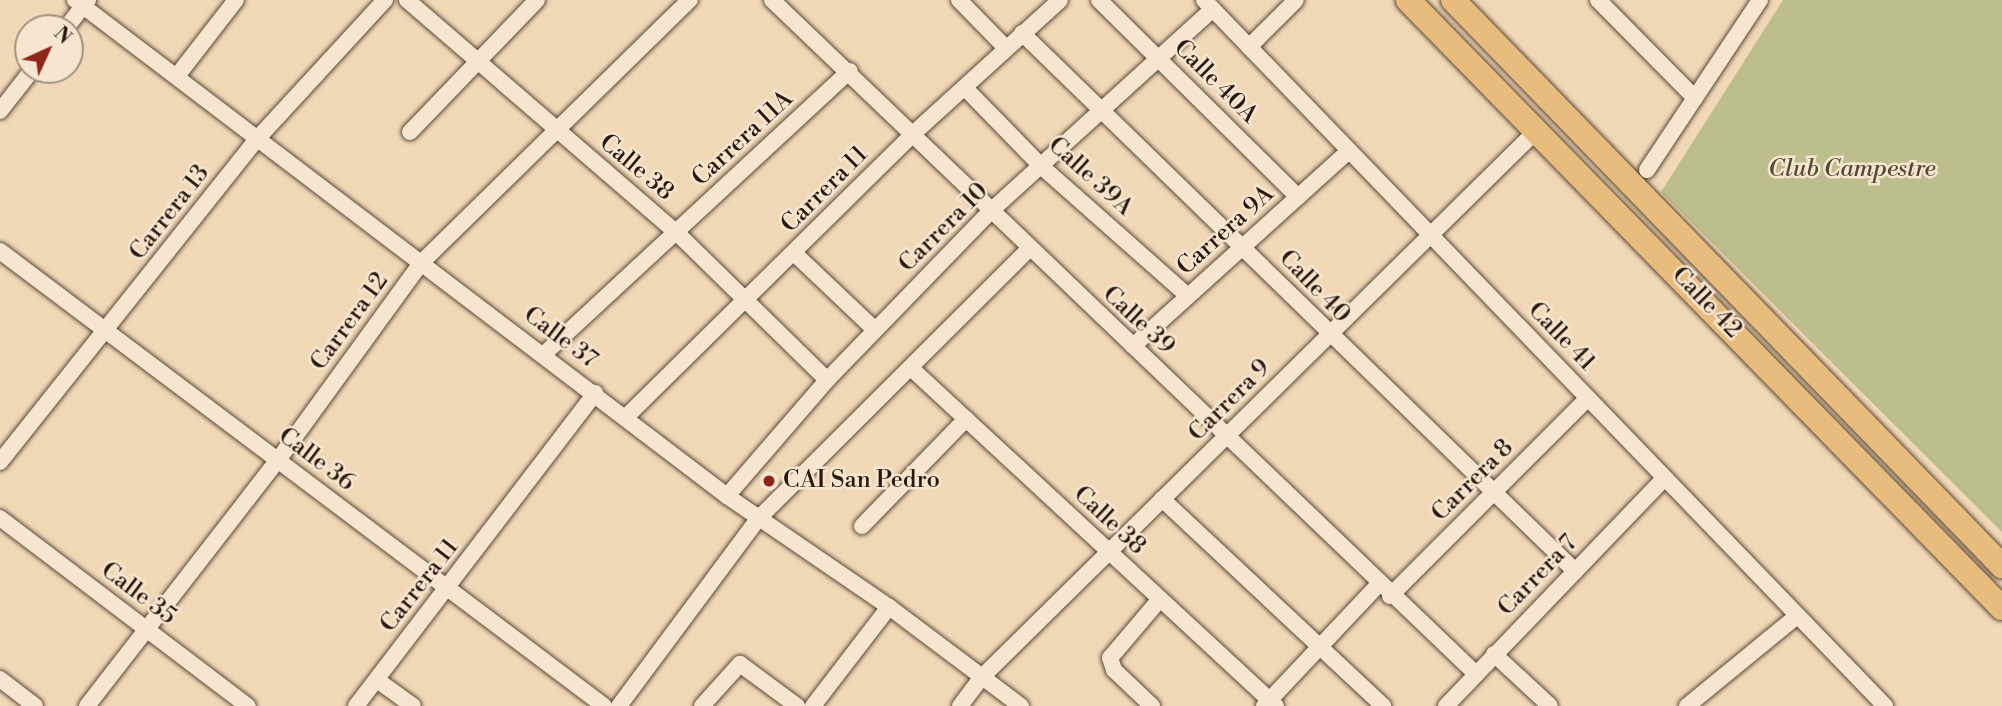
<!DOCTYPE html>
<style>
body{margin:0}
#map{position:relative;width:2002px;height:706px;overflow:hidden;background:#f1d9b7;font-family:"Libre Bodoni",serif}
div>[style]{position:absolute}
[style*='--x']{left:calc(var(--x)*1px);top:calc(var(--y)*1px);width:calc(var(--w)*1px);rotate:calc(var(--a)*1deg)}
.green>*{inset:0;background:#bdbe8d}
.roads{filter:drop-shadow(0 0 2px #5c4838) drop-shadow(0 0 2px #5c4838)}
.street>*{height:16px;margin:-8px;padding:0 8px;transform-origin:8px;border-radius:8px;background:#f6e6d0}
.primary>*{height:24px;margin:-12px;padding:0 12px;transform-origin:12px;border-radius:12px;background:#e8bc7c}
.dots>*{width:19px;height:19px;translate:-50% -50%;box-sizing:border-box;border:4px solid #f6e6d0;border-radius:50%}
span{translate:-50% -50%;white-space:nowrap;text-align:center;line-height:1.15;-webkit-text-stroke:5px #f6e6d0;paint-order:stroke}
.street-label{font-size:24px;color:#2a170e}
.park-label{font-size:24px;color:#564934;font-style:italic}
.poi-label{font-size:24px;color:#2a170e}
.left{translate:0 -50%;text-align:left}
.north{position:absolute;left:14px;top:14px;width:70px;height:70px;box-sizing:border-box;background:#f6e6d0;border:2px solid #a49382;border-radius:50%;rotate:45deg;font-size:19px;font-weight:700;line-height:28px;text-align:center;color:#2a170e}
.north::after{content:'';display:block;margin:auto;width:24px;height:32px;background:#8f2418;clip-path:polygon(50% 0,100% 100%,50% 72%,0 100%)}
</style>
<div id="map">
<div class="green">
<div style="clip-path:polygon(1783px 0,2002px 0,2002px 532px,1661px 192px)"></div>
</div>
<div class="roads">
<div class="street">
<div style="--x:75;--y:0;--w:819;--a:37.26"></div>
<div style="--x:727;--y:496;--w:196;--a:34.4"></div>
<div style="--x:889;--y:607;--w:165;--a:36.9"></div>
<div style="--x:407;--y:0;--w:355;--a:40.8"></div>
<div style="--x:676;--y:232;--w:211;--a:44.4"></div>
<div style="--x:772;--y:0;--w:975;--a:43.75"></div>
<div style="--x:959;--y:0;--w:67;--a:45.6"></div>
<div style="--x:1099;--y:0;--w:280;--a:44.7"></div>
<div style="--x:1204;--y:0;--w:981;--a:46.03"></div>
<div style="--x:1598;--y:0;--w:138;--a:45.3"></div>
<div style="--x:66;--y:28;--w:36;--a:-52"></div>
<div style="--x:1022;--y:33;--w:772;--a:44.21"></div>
<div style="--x:1249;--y:47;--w:66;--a:-45"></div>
<div style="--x:177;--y:76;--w:96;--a:-52.2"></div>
<div style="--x:965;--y:88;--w:109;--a:45.7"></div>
<div style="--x:1041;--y:166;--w:196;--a:41.5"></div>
<div style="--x:0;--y:111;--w:52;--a:-52"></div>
<div style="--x:410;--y:132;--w:183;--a:-46.1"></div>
<div style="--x:1647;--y:170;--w:204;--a:-56.4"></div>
<div style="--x:0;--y:251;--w:756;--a:36.99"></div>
<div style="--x:794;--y:253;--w:112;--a:43.5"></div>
<div style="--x:1133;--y:346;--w:291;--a:-42.1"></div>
<div style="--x:543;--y:355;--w:418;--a:-42.8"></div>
<div style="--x:912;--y:369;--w:496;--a:42.8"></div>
<div style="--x:626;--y:417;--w:404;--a:-44.6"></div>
<div style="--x:914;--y:133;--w:197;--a:-42.3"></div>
<div style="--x:0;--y:462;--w:414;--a:-51.5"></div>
<div style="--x:258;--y:138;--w:188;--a:-47.4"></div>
<div style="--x:727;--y:496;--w:153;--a:-49.2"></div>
<div style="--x:827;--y:380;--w:238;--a:-45.9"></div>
<div style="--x:993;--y:209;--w:297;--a:-42.3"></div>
<div style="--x:1162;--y:499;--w:303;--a:43.1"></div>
<div style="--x:0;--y:518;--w:311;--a:37.2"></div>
<div style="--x:862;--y:526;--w:149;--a:-45.8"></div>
<div style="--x:1390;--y:596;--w:280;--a:-45"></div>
<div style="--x:1494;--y:654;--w:76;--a:42.9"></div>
<div style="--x:0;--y:679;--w:44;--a:37.6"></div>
<div style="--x:377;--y:680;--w:44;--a:35.8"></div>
<div style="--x:87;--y:706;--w:311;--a:-52.2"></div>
<div style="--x:278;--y:460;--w:245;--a:-54"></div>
<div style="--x:422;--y:262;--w:375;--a:-44.4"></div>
<div style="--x:356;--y:706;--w:394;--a:-52.6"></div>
<div style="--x:619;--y:706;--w:233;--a:-53.4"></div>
<div style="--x:758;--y:519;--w:381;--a:-44.9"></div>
<div style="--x:702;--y:706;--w:57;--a:-47.9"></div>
<div style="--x:740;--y:664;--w:71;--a:36.4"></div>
<div style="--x:813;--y:706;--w:125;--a:-52.5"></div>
<div style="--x:960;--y:706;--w:38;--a:-53"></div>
<div style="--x:983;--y:676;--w:775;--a:-44.58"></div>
<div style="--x:1152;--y:706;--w:52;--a:-136.5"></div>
<div style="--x:1114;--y:670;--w:13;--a:-108"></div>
<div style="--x:1110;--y:658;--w:77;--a:-49.7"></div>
<div style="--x:1264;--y:706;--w:166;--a:-46.7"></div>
<div style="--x:1446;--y:706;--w:316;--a:-46.2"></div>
<div style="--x:1687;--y:706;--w:142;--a:-39.3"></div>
</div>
<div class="primary">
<div style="--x:1408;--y:0;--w:850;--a:45.67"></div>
<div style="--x:1453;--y:0;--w:789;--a:45.87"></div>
</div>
</div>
<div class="dots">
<div style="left:769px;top:481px;background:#8f2418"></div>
</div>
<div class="street-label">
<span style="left:1215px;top:82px;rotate:45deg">Calle 40A</span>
<span style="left:743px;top:139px;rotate:-43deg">Carrera 11A</span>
<span style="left:636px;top:168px;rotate:40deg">Calle 38</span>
<span style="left:1090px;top:177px;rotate:42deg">Calle 39A</span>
<span style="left:825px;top:190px;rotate:-45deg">Carrera 11</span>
<span style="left:170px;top:213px;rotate:-52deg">Carrera 13</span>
<span style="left:944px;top:228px;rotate:-45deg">Carrera 10</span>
<span style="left:1226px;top:231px;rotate:-42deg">Carrera 9A</span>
<span style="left:1314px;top:287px;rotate:46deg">Calle 40</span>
<span style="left:1706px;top:303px;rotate:46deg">Calle 42</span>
<span style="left:1138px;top:321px;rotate:43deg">Calle 39</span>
<span style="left:350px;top:322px;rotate:-54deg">Carrera 12</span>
<span style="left:1561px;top:337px;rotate:46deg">Calle 41</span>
<span style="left:560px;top:338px;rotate:37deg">Calle 37</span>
<span style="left:1230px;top:401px;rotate:-45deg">Carrera 9</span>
<span style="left:316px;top:460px;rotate:37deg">Calle 36</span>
<span style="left:1473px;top:481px;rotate:-45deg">Carrera 8</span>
<span style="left:1109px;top:521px;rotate:43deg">Calle 38</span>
<span style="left:1538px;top:576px;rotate:-46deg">Carrera 7</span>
<span style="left:420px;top:586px;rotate:-52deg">Carrera 11</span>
<span style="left:138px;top:594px;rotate:37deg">Calle 35</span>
</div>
<div class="park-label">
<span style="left:1852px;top:170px">Club Campestre</span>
</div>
<div class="poi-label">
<span class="left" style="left:783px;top:481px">CAI San Pedro</span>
</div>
<div class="north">N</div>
</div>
